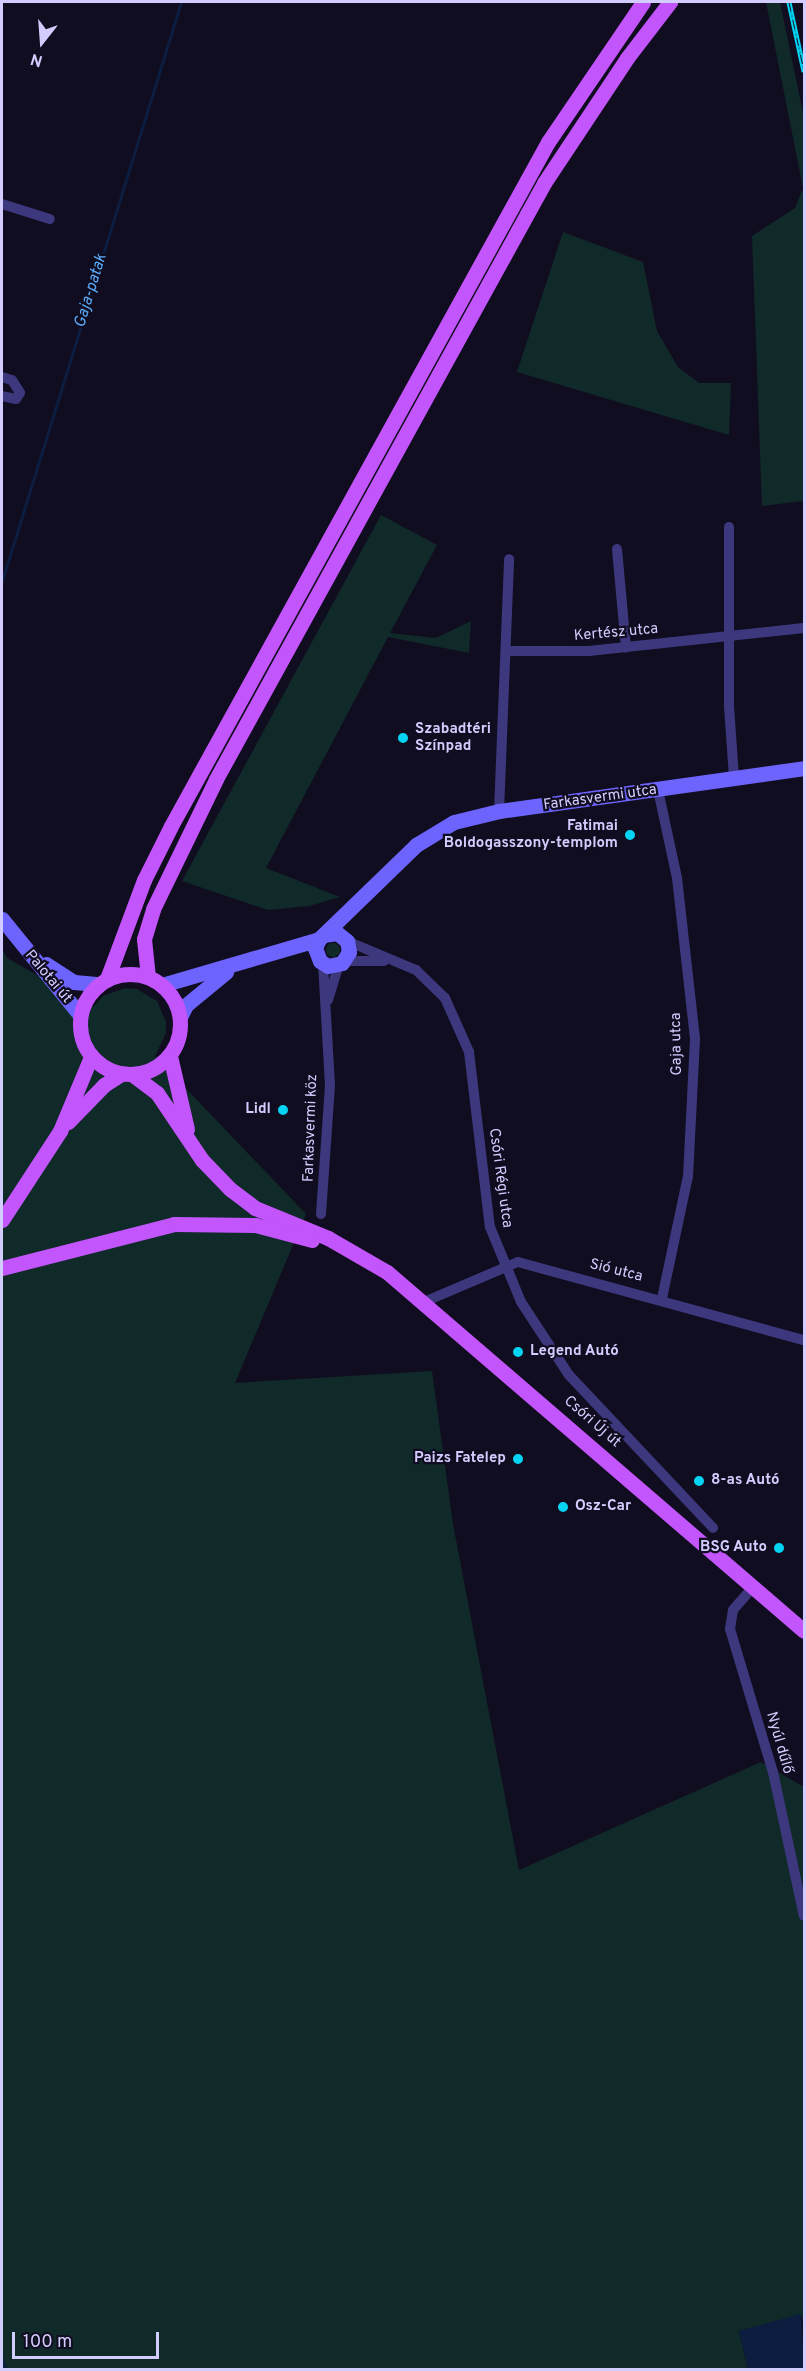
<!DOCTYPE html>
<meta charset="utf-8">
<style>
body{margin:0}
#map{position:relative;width:806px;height:2371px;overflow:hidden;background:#110d20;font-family:Overpass,sans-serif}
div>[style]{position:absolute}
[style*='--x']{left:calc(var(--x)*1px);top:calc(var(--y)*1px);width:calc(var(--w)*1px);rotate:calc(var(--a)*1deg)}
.green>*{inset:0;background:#102929}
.round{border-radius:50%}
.water>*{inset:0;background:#0c1d40}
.stream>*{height:3px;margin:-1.5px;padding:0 1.5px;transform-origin:1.5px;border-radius:1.5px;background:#0c1d40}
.street>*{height:10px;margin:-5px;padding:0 5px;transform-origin:5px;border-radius:5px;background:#3d387e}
.secondary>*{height:15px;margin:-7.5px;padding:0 7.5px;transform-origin:7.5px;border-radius:7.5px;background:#6d64fd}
.primary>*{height:15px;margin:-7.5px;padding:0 7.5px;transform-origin:7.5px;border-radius:7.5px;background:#c355fd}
.primary>.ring{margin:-7.5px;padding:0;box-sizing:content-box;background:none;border:15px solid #c355fd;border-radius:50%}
.rail>*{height:5px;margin-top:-2.5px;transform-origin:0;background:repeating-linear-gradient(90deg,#110d20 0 9px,#03d4f3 0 18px);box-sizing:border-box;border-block:2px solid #03d4f3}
.dots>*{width:16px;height:16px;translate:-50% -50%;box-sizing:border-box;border:3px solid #110d20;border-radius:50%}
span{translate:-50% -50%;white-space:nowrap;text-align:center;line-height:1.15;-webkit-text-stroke:4.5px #110d20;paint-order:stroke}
.street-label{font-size:15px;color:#d3ccfe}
.poi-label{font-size:15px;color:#d3ccfe;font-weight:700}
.left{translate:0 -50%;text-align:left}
.right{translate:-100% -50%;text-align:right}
.water-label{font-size:16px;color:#5badfd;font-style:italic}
.frame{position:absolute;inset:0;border:3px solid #d3ccfe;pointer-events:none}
.north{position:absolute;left:12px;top:12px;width:60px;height:60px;-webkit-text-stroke:4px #110d20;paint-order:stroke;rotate:197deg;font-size:16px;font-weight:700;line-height:24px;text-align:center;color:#d3ccfe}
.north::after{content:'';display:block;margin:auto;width:21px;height:27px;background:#d3ccfe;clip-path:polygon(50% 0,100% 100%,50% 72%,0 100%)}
.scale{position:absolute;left:12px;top:2332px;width:147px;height:27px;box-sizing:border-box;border:3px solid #d3ccfe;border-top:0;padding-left:8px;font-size:18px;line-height:21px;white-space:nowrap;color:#d3ccfe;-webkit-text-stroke:4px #110d20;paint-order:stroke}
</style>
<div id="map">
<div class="green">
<div style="clip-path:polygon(766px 2px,780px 2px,804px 118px,804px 501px,762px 506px,752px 236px,795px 208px,803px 188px)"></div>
<div style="clip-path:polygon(563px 232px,643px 262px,657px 331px,678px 367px,699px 383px,731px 383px,729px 435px,517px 372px)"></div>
<div style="clip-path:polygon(381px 515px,437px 545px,390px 633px,436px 638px,471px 621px,469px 653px,388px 637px,266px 868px,340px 897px,309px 906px,268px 910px,182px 881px)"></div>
<div class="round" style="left:326px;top:943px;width:14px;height:14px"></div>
<div style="clip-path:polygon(2px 949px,7px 958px,93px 1007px,103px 996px,125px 988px,137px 989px,157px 1001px,166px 1022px,166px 1033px,155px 1056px,306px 1214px,235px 1383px,432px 1371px,453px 1524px,519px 1870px,761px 1762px,804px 1787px,804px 2324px,801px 2315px,739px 2331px,748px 2369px,2px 2369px)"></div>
</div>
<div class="water">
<div style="clip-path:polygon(801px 2314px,804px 2369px,748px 2369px,739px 2331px)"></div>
</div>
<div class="stream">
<div style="--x:2;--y:581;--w:606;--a:-72.82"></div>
<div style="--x:2;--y:2359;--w:12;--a:70"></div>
</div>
<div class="street">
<div style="--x:2;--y:204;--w:50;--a:17.4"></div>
<div style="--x:2;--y:377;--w:10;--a:17"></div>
<div style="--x:12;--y:380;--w:15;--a:58"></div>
<div style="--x:20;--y:393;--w:7;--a:124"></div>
<div style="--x:16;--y:399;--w:14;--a:-168"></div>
<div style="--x:729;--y:527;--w:179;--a:90"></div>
<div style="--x:729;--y:706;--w:72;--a:86"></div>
<div style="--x:617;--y:549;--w:99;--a:84.8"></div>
<div style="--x:507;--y:651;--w:82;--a:0"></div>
<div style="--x:589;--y:651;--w:216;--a:-6.1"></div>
<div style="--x:658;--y:790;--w:90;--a:77.8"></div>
<div style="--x:677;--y:878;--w:162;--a:83.6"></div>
<div style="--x:695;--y:1039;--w:137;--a:92.9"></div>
<div style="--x:688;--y:1176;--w:125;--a:102"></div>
<div style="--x:499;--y:811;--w:252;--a:-87.7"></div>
<div style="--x:347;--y:941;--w:75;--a:22.8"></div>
<div style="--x:416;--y:970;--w:40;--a:44"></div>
<div style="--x:445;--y:998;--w:59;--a:66"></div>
<div style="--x:469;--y:1052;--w:176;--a:83.2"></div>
<div style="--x:490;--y:1227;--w:81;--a:67.5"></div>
<div style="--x:521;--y:1302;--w:87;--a:56.7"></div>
<div style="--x:569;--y:1375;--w:210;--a:46.7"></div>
<div style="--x:345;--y:961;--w:39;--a:0"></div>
<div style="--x:328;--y:1000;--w:37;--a:-73"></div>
<div style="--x:321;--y:1214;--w:129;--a:-86"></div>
<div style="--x:330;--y:1085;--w:121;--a:-93.3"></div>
<div style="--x:424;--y:1302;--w:102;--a:-23.1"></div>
<div style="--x:518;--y:1262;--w:296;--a:15.3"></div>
<div style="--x:753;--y:1587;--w:30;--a:131"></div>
<div style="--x:733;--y:1610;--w:19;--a:99"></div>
<div style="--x:730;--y:1629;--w:149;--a:73.3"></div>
<div style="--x:773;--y:1772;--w:147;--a:77.9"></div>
</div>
<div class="secondary">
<div style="--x:2;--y:919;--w:124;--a:50.9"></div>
<div style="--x:319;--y:939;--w:10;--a:114"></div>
<div style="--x:315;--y:948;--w:14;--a:69"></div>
<div style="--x:320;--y:961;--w:9;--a:32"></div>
<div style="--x:328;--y:966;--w:14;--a:-12"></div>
<div style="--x:342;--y:963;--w:13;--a:-58"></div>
<div style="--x:349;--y:952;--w:11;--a:-100"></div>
<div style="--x:347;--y:941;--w:13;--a:-141"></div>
<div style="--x:337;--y:933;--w:14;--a:172"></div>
<div style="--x:46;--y:964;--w:33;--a:33"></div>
<div style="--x:74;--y:982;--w:25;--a:5"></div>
<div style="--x:162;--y:985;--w:164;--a:-16.3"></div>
<div style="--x:319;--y:939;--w:135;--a:-44.1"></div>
<div style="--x:416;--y:845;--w:44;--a:-31.2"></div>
<div style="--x:454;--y:822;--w:46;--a:-13.7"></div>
<div style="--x:499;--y:811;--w:308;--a:-8"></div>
<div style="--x:180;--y:1017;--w:13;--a:-63"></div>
<div style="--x:186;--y:1005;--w:52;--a:-39.5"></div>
</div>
<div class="primary">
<div class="ring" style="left:80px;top:974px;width:85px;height:85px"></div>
<div style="--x:148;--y:977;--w:38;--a:-96"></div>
<div style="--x:144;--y:939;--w:31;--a:-73"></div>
<div style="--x:153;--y:909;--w:144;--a:-64.1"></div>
<div style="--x:216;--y:779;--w:680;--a:-61.17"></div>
<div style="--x:544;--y:183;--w:150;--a:-56.4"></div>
<div style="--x:627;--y:58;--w:71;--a:-52.5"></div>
<div style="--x:107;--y:979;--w:106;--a:-69.5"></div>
<div style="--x:144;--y:880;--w:60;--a:-63.4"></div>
<div style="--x:171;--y:826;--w:781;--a:-61.14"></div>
<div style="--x:548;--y:142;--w:169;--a:-55.8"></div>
<div style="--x:170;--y:1056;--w:75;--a:76.9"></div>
<div style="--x:133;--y:1075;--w:30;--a:37"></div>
<div style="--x:157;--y:1093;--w:81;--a:56.1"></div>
<div style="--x:202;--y:1160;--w:40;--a:46"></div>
<div style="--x:230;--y:1189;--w:31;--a:37"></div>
<div style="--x:255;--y:1208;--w:79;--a:22.3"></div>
<div style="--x:328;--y:1238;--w:68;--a:30"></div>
<div style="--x:387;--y:1272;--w:550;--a:40.73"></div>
<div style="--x:68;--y:1122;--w:52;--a:-45.8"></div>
<div style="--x:104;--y:1085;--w:20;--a:-33"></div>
<div style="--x:2;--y:1220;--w:106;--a:-56.9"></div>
<div style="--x:60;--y:1131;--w:80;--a:-67.3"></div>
<div style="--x:2;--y:1268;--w:178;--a:-14.3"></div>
<div style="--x:174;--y:1224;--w:81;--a:0.7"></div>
<div style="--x:255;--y:1225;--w:59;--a:14.7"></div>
</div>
<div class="rail">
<div style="--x:789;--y:2;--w:71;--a:77.7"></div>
</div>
<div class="dots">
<div style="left:403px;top:738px;background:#03d4f3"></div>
<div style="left:630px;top:835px;background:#03d4f3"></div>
<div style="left:283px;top:1110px;background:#03d4f3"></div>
<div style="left:518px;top:1352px;background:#03d4f3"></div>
<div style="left:518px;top:1459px;background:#03d4f3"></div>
<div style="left:699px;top:1481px;background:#03d4f3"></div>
<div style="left:563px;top:1507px;background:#03d4f3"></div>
<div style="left:779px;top:1548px;background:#03d4f3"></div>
</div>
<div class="street-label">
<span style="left:616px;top:633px;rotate:-5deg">Kertész utca</span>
<span style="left:600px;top:798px;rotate:-8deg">Farkasvermi utca</span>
<span style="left:48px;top:977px;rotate:50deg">Palotai út</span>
<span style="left:677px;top:1044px;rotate:-91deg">Gaja utca</span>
<span style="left:311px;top:1128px;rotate:-88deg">Farkasvermi köz</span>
<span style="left:500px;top:1178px;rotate:82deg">Csóri Régi utca</span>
<span style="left:616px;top:1271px;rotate:14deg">Sió utca</span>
<span style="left:592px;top:1422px;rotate:41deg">Csóri Új út</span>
<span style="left:779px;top:1743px;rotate:74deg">Nyúl dűlő</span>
</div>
<div class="poi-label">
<span class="left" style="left:415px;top:738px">Szabadtéri<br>Színpad</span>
<span class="right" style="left:618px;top:835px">Fatimai<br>Boldogasszony-templom</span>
<span class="right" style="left:271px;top:1110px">Lidl</span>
<span class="left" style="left:530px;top:1352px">Legend Autó</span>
<span class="right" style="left:506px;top:1459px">Paizs Fatelep</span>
<span class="left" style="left:711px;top:1481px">8-as Autó</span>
<span class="left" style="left:575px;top:1507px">Osz-Car</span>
<span class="right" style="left:767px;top:1548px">BSG Auto</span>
</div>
<div class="water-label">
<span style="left:91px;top:291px;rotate:-73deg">Gaja-patak</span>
</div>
<div class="frame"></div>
<div class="north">N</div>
<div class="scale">100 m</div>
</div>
